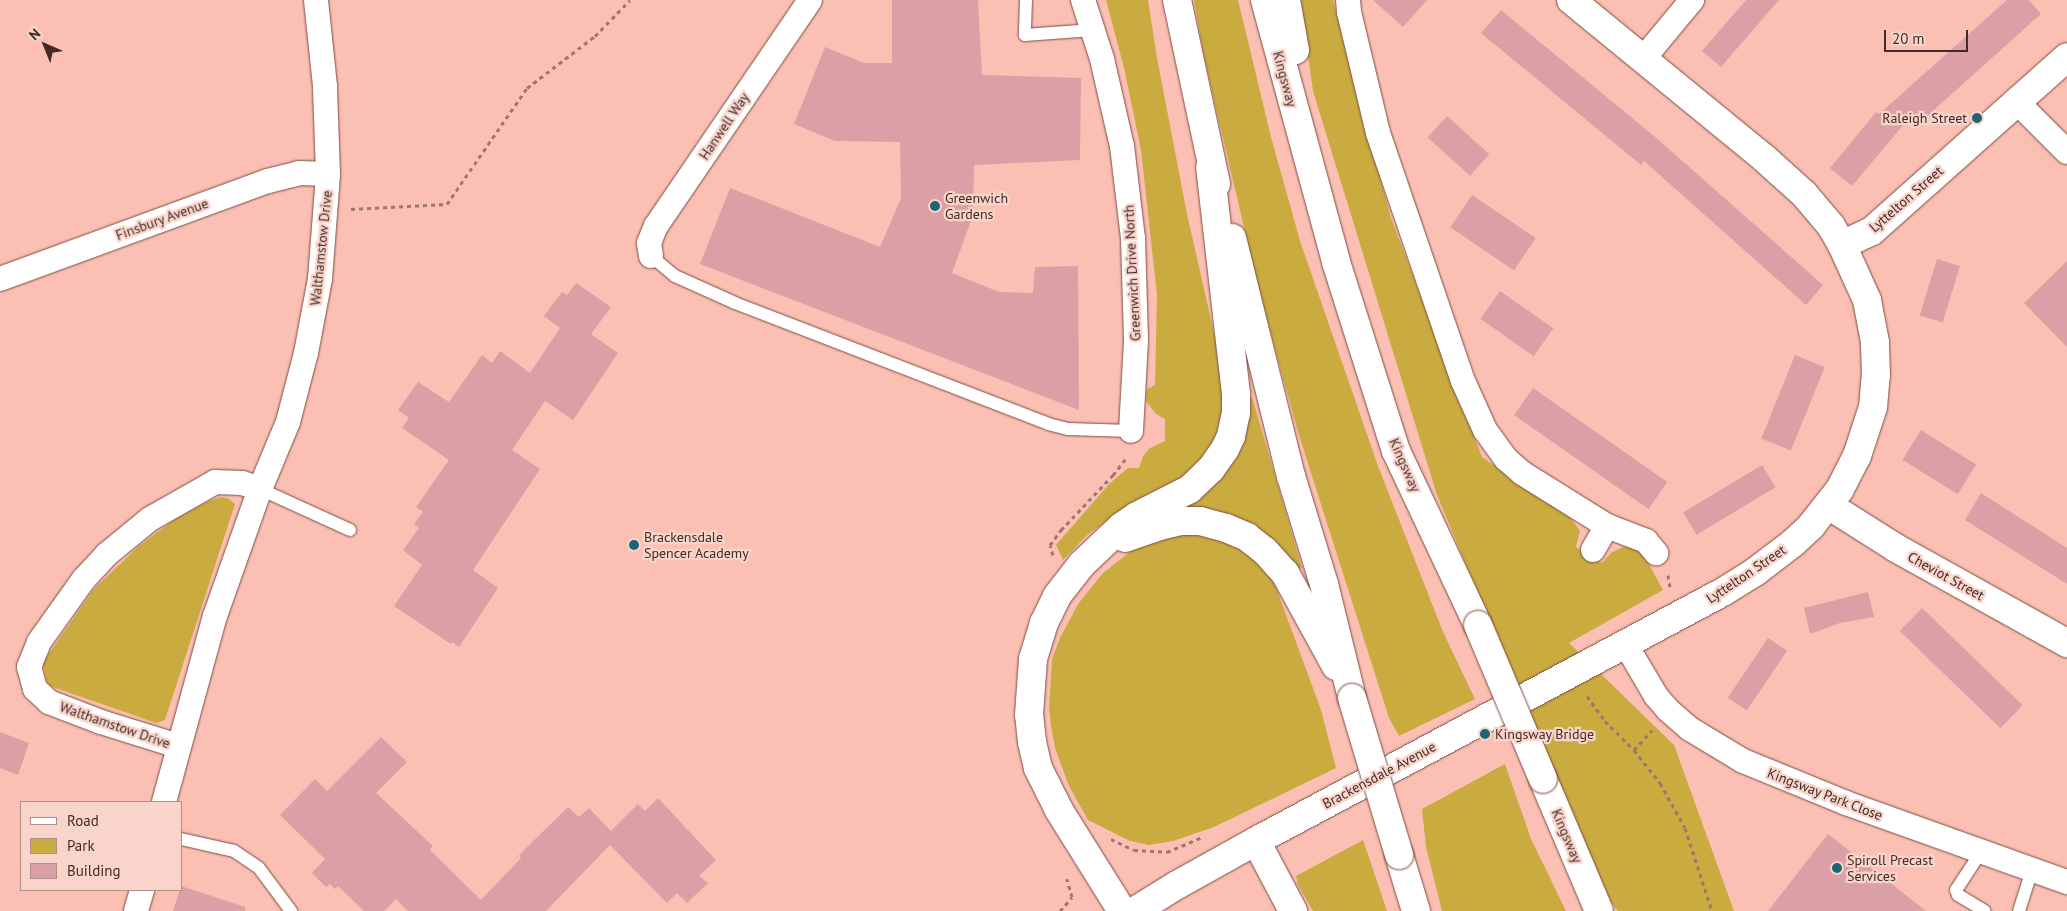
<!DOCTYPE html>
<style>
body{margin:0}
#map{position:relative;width:2067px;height:911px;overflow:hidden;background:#fbc0b3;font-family:"PT Sans",sans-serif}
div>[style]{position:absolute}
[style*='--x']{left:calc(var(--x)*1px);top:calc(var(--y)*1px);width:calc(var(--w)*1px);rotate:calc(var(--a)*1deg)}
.green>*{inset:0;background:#caab3f}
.building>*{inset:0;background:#dba0a5;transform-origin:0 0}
.path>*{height:3px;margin-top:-1.5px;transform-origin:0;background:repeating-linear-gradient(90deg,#9f766d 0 4px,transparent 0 8px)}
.roads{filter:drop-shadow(0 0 1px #7e4c41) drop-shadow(0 0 1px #7e4c41)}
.service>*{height:12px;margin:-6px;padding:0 6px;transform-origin:6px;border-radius:6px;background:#fff}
.minor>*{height:24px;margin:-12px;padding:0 12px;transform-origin:12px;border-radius:12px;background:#fff}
.tertiary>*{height:28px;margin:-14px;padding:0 14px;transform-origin:14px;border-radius:14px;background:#fff}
.trunk>*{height:28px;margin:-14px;padding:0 14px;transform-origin:14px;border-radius:14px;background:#fff}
.bridges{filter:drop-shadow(0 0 1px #7e4c41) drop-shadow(0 0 1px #7e4c41)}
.trunk-bridge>*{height:28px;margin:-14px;padding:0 14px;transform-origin:14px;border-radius:14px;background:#fff}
.dots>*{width:14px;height:14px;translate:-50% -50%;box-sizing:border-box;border:2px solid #f8d4cb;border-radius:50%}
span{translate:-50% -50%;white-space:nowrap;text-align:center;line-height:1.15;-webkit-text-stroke:4.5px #f8d4cb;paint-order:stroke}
.street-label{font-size:14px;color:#422b26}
.poi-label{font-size:14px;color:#422b26}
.right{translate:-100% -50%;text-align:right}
.left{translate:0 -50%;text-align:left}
.legend{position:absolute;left:20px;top:801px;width:162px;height:90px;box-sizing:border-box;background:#f8d4cb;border:1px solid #af9089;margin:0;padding:6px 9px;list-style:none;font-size:15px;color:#422b26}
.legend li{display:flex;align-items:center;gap:10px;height:25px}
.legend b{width:25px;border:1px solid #af9089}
.north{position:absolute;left:20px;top:20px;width:50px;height:50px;-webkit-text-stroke:4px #f8d4cb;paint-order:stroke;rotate:316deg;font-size:14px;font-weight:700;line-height:20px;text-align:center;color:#422b26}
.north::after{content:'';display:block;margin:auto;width:18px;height:22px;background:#422b26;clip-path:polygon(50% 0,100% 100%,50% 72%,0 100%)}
.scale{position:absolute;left:1884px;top:30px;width:84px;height:22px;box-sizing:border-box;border:2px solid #422b26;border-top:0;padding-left:6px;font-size:15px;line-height:18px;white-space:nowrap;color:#422b26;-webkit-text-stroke:4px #f8d4cb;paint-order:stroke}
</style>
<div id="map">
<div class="green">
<div style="clip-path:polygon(1106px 0,1148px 0,1157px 58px,1187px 214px,1222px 368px,1222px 432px,1185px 480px,1113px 516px,1086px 536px,1063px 560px,1056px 545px,1109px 484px,1128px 468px,1139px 468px,1143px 456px,1150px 448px,1165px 441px,1165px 419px,1156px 414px,1146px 401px,1147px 389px,1155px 385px,1157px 295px,1141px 150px,1124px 68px)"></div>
<div style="clip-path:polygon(1194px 0,1238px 0,1271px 137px,1300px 241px,1378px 466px,1443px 632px,1475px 699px,1399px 736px,1389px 718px,1298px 432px,1258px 287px,1204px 57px)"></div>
<div style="clip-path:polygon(1300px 0,1333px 0,1391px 218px,1482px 457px,1569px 516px,1580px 531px,1576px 547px,1602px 563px,1611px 553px,1623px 547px,1639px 546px,1663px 590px,1569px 643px,1674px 745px,1734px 911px,1618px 911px,1603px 892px,1437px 495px,1313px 91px)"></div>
<div style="clip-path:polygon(1252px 397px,1302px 568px,1295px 569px,1288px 555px,1280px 546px,1248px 523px,1181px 508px,1247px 398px)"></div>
<div style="clip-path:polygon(221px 497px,229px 499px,235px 504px,165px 720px,156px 723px,50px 686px,46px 679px,43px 662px,94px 589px,139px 546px,174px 520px,209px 501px)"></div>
<div style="clip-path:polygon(1184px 531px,1225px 536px,1264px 563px,1274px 582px,1321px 710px,1336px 768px,1214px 827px,1173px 841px,1149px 845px,1130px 841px,1088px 820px,1069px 786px,1055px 748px,1051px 726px,1049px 707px,1052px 659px,1060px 638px,1078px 604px,1103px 573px,1135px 548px)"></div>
<div style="clip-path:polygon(1505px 764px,1531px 839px,1566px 911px,1442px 911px,1426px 847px,1422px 809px)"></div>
<div style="clip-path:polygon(1363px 840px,1387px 911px,1313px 911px,1298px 885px,1296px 876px)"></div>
</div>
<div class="building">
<div style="clip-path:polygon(892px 0,978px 0,982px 75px,1081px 78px,1080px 160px,974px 165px,973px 215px,952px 273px,999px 292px,1033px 293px,1035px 267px,1078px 266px,1079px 410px,700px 264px,730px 188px,880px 247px,901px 198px,900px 142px,835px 141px,794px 124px,825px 47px,864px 63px,892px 63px)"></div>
<div style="clip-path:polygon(1373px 0,1427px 0,1403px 27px)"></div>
<div style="clip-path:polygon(1746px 0,1779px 0,1721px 67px,1702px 51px)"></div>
<div style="clip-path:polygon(2007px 0,2029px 0,2041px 14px,1917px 125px,1910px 117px,1852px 186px,1830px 168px,1876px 112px,1879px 114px)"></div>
<div style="clip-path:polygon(1501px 10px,1654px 136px,1823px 285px,1806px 305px,1644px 161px,1641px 165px,1481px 33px)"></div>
<div style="left:1447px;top:116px;width:57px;height:29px;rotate:42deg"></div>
<div style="left:1472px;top:195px;width:77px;height:39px;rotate:34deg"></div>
<div style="left:1937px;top:259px;width:24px;height:59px;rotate:17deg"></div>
<div style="clip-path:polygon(2067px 261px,2067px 347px,2024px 303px)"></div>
<div style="clip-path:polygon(576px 283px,611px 307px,591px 334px,618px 353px,573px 420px,545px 401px,512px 450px,540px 469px,473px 570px,498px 588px,459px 647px,452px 642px,451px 644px,394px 606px,422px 565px,403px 550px,419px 528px,414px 524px,423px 512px,416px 507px,449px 460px,402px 428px,409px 418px,398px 410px,418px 382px,449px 402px,482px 355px,492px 363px,500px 351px,530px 373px,560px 328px,544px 316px,562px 292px,567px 295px)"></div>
<div style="left:1500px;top:291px;width:65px;height:34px;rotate:35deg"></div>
<div style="left:1795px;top:355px;width:32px;height:90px;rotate:22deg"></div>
<div style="left:1533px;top:388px;width:164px;height:33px;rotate:35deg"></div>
<div style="left:1921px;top:430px;width:65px;height:35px;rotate:32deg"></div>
<div style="left:1762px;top:465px;width:26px;height:92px;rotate:59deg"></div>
<div style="clip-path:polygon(1981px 493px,2067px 548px,2067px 584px,1965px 520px)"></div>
<div style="clip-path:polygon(1868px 592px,1874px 617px,1840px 623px,1810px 634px,1804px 608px)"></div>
<div style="left:1922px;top:608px;width:140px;height:32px;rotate:44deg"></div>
<div style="left:1768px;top:638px;width:23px;height:72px;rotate:34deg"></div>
<div style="clip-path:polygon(0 732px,29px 743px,18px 775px,0 768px)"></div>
<div style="clip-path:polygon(381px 737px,407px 762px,376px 793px,433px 846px,430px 850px,481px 900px,521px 858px,519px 855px,568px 807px,579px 817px,589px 808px,611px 831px,638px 804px,645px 811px,658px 798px,716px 860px,699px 876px,708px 883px,687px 903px,677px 893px,667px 903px,610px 845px,546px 911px,408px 911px,396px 899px,384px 911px,364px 911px,338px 886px,335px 889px,330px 884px,326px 887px,312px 873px,325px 859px,280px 815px,315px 779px,327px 791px)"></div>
<div style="clip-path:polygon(1828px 834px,1926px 911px,1768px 911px)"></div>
<div style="clip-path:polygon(181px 886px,245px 907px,245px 911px,173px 911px)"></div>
</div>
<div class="path">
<div style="--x:351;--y:209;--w:96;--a:-3"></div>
<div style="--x:447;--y:204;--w:141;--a:-55.4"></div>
<div style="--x:527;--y:88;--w:86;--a:-37.4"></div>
<div style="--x:595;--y:36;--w:50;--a:-45.8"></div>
<div style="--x:1053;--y:555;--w:10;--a:-107"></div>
<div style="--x:1050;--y:545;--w:19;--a:-54"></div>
<div style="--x:1061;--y:530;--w:76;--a:-46.6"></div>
<div style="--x:1113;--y:475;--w:24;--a:-52"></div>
<div style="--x:1668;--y:575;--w:13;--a:81"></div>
<div style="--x:1587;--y:696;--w:31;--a:54"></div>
<div style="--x:1605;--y:721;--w:41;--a:45"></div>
<div style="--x:1634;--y:750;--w:42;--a:51.8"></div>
<div style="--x:1660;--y:783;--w:51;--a:60.9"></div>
<div style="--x:1685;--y:828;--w:87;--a:72"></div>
<div style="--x:1634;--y:750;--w:27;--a:-48"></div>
<div style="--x:1111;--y:839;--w:25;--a:26"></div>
<div style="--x:1134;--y:850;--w:33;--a:3"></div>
<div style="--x:1167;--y:852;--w:38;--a:-23"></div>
<div style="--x:1060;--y:911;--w:18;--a:-49"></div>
<div style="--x:1072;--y:897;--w:19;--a:-106"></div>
</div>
<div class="roads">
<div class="service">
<div style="--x:1026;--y:0;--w:35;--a:92"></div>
<div style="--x:1025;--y:35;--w:68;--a:-4.2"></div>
<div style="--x:651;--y:256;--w:31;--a:40"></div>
<div style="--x:675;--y:276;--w:66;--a:24.2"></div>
<div style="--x:735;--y:303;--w:336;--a:21.1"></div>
<div style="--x:1048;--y:424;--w:21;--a:14"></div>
<div style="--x:1068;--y:429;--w:63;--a:1.8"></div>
<div style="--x:260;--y:489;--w:99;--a:24.5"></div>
<div style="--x:181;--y:839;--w:54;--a:12.8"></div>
<div style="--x:234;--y:851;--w:30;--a:34"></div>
<div style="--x:259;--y:868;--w:54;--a:53.3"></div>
<div style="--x:1981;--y:852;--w:45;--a:123.3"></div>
<div style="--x:1956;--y:890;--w:5;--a:68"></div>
<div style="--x:1958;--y:895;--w:31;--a:31"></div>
<div style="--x:2019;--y:911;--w:43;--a:-72.4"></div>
</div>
<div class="minor">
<div style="--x:1083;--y:0;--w:62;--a:72.1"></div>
<div style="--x:1102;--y:59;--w:89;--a:77.1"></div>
<div style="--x:1122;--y:146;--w:93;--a:83.2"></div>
<div style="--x:1133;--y:238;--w:103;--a:88.3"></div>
<div style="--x:1136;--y:341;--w:90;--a:93.2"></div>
<div style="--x:1348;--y:0;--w:12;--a:85"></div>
<div style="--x:1349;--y:12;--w:124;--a:76.5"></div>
<div style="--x:1378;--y:133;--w:262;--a:71.1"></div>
<div style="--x:1463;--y:381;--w:54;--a:65.8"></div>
<div style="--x:1485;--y:430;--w:36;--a:54"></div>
<div style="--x:1506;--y:459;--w:21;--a:41"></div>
<div style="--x:1522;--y:473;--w:100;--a:31.9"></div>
<div style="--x:1607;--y:526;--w:42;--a:21"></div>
<div style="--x:1646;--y:541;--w:16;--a:50"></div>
<div style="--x:1643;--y:59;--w:77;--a:-50.3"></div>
<div style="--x:2016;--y:101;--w:72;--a:45"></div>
<div style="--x:651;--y:256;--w:13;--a:-99"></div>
<div style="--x:649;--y:243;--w:18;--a:-68"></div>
<div style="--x:656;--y:226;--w:273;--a:-55.7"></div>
<div style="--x:0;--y:279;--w:285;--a:-20.1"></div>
<div style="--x:268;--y:181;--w:32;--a:-14"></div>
<div style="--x:299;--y:173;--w:29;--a:2"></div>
<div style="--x:1593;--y:550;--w:28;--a:-60"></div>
<div style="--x:1626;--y:645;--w:59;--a:59.5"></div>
<div style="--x:1656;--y:696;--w:18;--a:49"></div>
<div style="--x:1668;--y:710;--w:29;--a:41"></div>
<div style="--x:1690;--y:729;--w:62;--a:31.1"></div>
<div style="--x:1743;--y:761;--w:111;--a:22.2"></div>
<div style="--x:1846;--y:803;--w:235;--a:19.7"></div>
<div style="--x:178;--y:746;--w:81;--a:-162.7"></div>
<div style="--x:101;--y:722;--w:56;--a:-159"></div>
<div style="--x:49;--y:702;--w:19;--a:-137"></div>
<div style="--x:35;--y:689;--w:23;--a:-105"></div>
<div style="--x:29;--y:667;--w:27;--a:-68"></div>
<div style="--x:39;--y:642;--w:77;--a:-54.5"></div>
<div style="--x:84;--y:579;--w:33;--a:-47"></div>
<div style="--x:106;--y:555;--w:57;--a:-39.3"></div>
<div style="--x:150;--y:519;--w:75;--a:-29.6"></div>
<div style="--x:215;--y:482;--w:27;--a:2"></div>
<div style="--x:242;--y:483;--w:19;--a:18"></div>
<div style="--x:164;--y:802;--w:193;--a:-74.7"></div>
<div style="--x:215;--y:616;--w:135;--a:-70.5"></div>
<div style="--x:260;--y:489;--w:73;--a:-67.3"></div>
<div style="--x:288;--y:422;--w:71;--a:-75.4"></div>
<div style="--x:306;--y:353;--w:75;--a:-79.3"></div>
<div style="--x:320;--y:279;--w:105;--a:-85.6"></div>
<div style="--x:328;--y:174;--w:88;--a:-92"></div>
<div style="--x:325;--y:86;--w:86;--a:-96"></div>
<div style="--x:136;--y:911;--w:22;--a:-74"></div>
</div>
<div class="tertiary">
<div style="--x:1571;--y:0;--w:249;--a:39.3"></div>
<div style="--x:1764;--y:158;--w:54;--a:42"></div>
<div style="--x:1804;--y:194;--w:42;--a:49.8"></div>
<div style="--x:1831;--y:226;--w:22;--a:60"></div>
<div style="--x:1828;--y:505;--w:80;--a:32.3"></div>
<div style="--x:1896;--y:548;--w:196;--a:29.1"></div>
<div style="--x:1256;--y:841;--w:79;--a:62.1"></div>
<div style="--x:1135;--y:911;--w:49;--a:-31.8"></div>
<div style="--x:1177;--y:885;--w:90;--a:-29.1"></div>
<div style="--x:1256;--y:841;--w:529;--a:-28.07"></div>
<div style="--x:1723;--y:592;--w:38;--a:-32"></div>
<div style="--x:1755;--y:572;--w:48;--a:-37.3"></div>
<div style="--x:1793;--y:543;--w:25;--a:-43"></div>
<div style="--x:1811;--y:526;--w:47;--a:-51.9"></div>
<div style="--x:1840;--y:489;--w:37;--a:-63"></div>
<div style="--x:1857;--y:456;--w:52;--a:-71.9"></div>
<div style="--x:1873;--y:407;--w:32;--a:-85"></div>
<div style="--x:1876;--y:375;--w:33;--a:-92"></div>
<div style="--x:1875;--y:342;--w:43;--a:-100.8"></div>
<div style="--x:1867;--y:300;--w:60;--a:-114.4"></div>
<div style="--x:1842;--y:245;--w:33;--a:-25"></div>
<div style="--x:1872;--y:231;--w:261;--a:-41.7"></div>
</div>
<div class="trunk">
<div style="--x:1177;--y:0;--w:188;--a:78"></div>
<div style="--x:1265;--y:0;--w:271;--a:74.8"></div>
<div style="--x:1336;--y:262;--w:198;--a:72.4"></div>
<div style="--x:1396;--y:451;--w:192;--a:64.8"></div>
<div style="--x:1286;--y:0;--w:51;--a:79.8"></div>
<div style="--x:1232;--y:238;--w:245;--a:76.1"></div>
<div style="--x:1291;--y:476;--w:113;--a:73"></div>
<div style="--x:1324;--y:584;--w:117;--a:76.2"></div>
<div style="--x:1125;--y:538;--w:36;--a:-19"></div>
<div style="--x:1159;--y:526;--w:22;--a:-13"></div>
<div style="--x:1180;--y:521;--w:20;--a:0"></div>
<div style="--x:1200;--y:521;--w:27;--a:15"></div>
<div style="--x:1226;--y:528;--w:23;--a:23"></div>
<div style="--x:1247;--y:537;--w:23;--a:38"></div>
<div style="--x:1265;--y:551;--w:30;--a:48"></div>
<div style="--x:1285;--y:573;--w:106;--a:61.3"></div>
<div style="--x:1543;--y:779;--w:143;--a:67"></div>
<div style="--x:1399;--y:855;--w:59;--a:73.1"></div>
<div style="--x:1122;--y:911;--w:119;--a:-122"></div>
<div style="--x:1059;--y:810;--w:47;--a:-116.6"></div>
<div style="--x:1038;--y:768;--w:27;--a:-103"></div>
<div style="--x:1032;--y:742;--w:27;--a:-96"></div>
<div style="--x:1029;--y:715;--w:56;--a:-85.9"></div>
<div style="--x:1033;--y:659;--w:38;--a:-73"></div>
<div style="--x:1044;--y:623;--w:30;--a:-64"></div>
<div style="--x:1057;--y:596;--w:41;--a:-52"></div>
<div style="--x:1082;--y:564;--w:54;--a:-43.5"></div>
<div style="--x:1121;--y:527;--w:19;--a:-35"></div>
<div style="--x:1137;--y:516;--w:59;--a:-27"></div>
<div style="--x:1190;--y:489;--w:29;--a:-44"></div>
<div style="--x:1211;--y:469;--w:24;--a:-55"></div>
<div style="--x:1225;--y:449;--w:14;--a:-65"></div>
<div style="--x:1231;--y:436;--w:24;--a:-78"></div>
<div style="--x:1236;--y:413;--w:19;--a:-90"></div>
<div style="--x:1236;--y:394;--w:228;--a:-96.5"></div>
</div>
</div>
<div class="bridges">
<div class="trunk-bridge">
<div style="--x:1478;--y:625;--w:167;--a:67.1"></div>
<div style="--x:1352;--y:698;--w:164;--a:73.3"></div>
</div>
</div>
<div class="dots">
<div style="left:1977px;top:118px;background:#1e6674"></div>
<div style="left:935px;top:206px;background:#1e6674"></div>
<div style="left:634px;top:545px;background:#1e6674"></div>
<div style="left:1485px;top:734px;background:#1e6674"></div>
<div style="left:1837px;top:868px;background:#1e6674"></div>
</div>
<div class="street-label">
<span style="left:1285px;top:79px;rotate:75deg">Kingsway</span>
<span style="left:724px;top:126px;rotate:-56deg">Hanwell Way</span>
<span style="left:1906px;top:199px;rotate:-41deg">Lyttelton Street</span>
<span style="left:162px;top:219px;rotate:-20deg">Finsbury Avenue</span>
<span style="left:321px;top:248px;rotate:-84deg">Walthamstow Drive</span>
<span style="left:1132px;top:273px;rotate:-93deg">Greenwich Drive North</span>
<span style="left:1405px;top:465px;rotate:66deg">Kingsway</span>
<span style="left:1746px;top:574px;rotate:-34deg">Lyttelton Street</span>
<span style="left:1946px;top:576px;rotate:29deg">Cheviot Street</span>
<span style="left:115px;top:725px;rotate:19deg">Walthamstow Drive</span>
<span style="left:1379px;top:775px;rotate:-28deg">Brackensdale Avenue</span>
<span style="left:1825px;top:794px;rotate:21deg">Kingsway Park Close</span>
<span style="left:1567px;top:836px;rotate:67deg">Kingsway</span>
</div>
<div class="poi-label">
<span class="right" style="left:1967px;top:118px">Raleigh Street</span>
<span class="left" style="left:945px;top:206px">Greenwich<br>Gardens</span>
<span class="left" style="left:644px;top:545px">Brackensdale<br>Spencer Academy</span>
<span class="left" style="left:1495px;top:734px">Kingsway Bridge</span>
<span class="left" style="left:1847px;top:868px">Spiroll Precast<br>Services</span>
</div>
<ul class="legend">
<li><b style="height:6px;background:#fff"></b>Road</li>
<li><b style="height:14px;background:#caab3f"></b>Park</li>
<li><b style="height:14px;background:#dba0a5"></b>Building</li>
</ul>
<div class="north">N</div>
<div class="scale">20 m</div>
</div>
